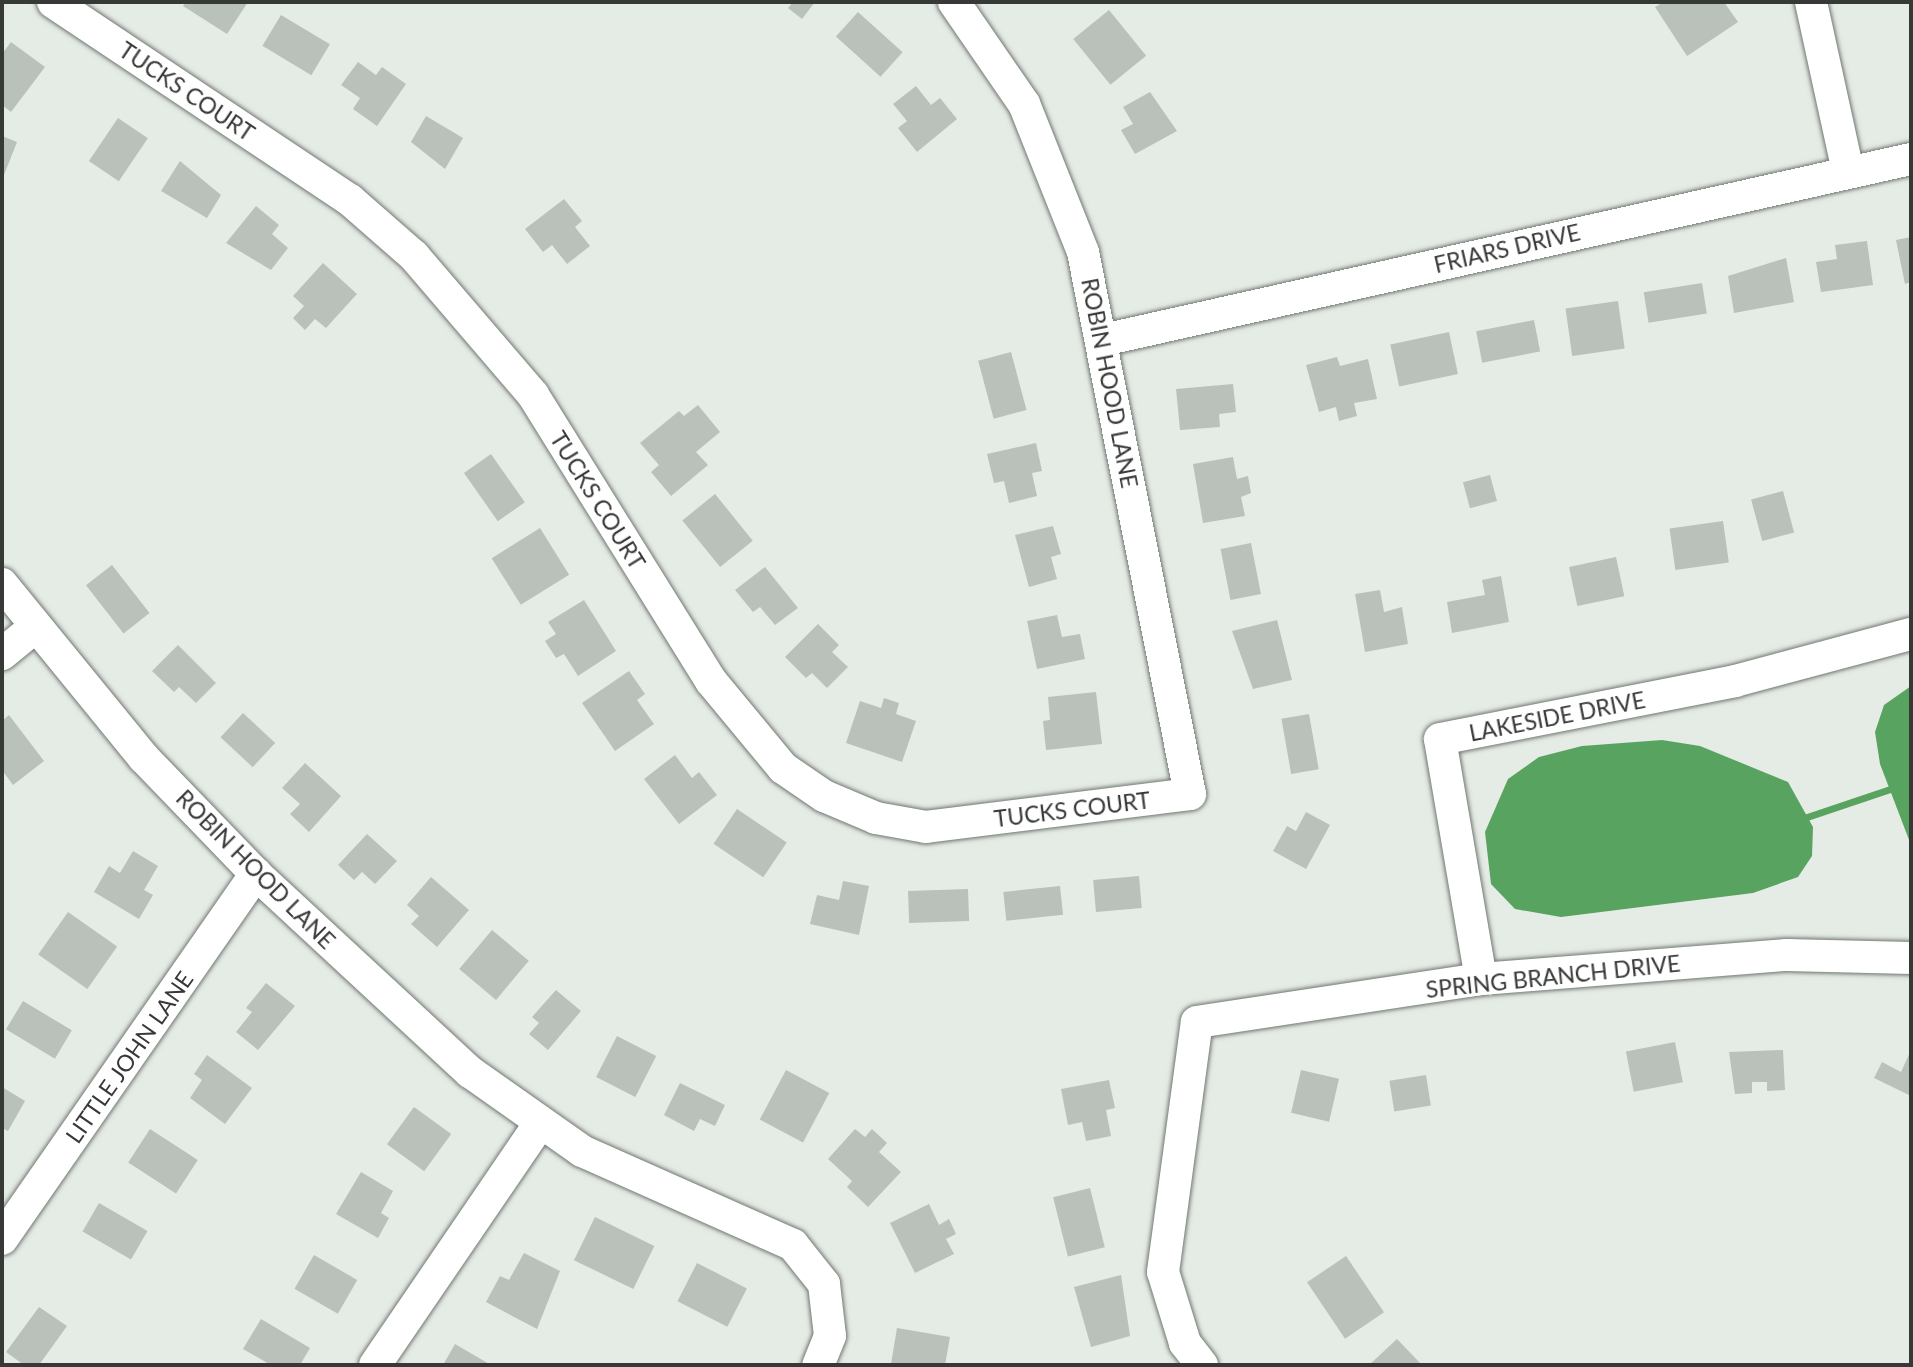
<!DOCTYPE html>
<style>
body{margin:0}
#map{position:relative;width:1913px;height:1367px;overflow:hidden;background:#e5ece5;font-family:Lato,sans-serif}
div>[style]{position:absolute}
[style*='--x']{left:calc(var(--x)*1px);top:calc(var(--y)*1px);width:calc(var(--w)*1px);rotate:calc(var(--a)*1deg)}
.water>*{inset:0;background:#59a360}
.stream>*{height:7px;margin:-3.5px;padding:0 3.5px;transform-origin:3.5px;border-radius:3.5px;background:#59a360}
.building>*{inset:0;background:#bac0ba;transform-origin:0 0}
.roads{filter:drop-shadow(0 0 2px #717771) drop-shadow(0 0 2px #717771)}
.minor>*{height:32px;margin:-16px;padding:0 16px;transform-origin:16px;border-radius:16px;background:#fff}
span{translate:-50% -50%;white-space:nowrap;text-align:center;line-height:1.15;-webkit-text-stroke:5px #fff;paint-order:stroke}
.street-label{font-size:23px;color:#363936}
.frame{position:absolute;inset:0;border:4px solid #363936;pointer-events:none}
</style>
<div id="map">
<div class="water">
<div style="clip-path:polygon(1911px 686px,1911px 845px,1880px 764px,1875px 732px,1884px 705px)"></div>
<div style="clip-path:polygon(1662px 740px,1700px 746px,1788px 782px,1813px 827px,1812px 856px,1798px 877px,1753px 893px,1561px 917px,1515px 909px,1491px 884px,1485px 832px,1508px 779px,1539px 757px,1582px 746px)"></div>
</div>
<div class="stream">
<div style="--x:1801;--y:819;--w:116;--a:-18.6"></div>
</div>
<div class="building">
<div style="clip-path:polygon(186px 2px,248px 2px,227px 34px,183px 6px)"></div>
<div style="clip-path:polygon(793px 2px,815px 2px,802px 19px,788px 8px)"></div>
<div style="clip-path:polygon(1664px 2px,1724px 2px,1738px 22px,1687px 56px,1655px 7px)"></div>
<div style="left:1109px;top:10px;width:59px;height:46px;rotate:51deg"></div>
<div style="left:858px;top:12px;width:60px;height:33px;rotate:42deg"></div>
<div style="left:281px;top:15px;width:57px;height:36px;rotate:31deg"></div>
<div style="clip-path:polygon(11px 42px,45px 67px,11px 112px,2px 105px,2px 54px)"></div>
<div style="clip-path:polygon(358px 62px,376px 75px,382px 67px,406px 84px,377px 126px,353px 109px,360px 98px,341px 85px)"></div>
<div style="clip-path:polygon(916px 86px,931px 105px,940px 98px,957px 119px,917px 152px,898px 128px,907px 121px,893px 104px)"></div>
<div style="clip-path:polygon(1150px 92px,1177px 131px,1135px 154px,1121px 130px,1133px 124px,1123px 107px)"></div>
<div style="clip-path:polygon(426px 116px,463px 138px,445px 169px,411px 142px)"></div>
<div style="left:118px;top:118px;width:36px;height:52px;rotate:34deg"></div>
<div style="clip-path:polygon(2px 136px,17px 142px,2px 180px)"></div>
<div style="clip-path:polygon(180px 161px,221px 195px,207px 218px,161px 191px)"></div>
<div style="clip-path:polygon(564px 199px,582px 221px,575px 227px,590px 246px,567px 264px,552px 245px,543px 252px,525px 229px)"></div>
<div style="clip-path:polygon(256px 206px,279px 225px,272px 234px,288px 248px,271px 270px,226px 243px)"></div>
<div style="clip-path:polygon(1911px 237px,1911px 282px,1905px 284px,1896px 240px)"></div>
<div style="clip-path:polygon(1867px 241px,1873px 285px,1821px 292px,1816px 262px,1837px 259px,1835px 245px)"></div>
<div style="clip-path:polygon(1786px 258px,1794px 302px,1734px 313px,1728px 276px)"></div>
<div style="clip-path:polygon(323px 263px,357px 294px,326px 328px,315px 319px,305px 330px,293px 318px,304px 306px,293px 296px)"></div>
<div style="left:1702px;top:283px;width:31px;height:59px;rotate:81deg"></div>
<div style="left:1618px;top:301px;width:48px;height:53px;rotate:82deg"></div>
<div style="left:1534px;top:320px;width:32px;height:59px;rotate:79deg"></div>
<div style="left:1449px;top:332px;width:43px;height:60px;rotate:78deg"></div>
<div style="left:1011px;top:352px;width:60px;height:34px;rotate:75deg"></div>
<div style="clip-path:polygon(1337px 357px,1340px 366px,1368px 359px,1377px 399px,1354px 403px,1357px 416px,1339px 421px,1336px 407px,1319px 412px,1306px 365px)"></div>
<div style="clip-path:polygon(1233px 384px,1236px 412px,1219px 414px,1220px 427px,1180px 430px,1176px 389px)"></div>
<div style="clip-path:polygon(698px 405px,720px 432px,696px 452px,708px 465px,671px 496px,651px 472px,659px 465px,640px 443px,679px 411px,684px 416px)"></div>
<div style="clip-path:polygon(1036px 443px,1042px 471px,1032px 473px,1037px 496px,1009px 503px,1004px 481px,994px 483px,987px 454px)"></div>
<div style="left:491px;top:454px;width:59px;height:33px;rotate:55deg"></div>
<div style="clip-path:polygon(1233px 457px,1237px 479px,1248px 476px,1251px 493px,1241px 497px,1245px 516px,1203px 523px,1193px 464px)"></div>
<div style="left:1490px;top:475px;width:27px;height:28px;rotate:75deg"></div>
<div style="left:1783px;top:491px;width:43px;height:33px;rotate:75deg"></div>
<div style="left:715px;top:494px;width:60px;height:42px;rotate:51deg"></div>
<div style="left:1723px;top:521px;width:42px;height:54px;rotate:82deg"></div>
<div style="clip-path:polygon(1053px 526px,1061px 554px,1051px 557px,1057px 579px,1029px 587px,1015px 535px)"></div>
<div style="left:540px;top:528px;width:55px;height:57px;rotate:58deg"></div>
<div style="left:1251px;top:543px;width:52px;height:31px;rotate:79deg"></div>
<div style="left:1616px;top:557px;width:40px;height:48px;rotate:78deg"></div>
<div style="left:112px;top:565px;width:61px;height:33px;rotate:52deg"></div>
<div style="clip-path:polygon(765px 567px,798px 608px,775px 625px,760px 607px,753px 612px,735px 590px)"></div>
<div style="clip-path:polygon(1501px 576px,1509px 622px,1452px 633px,1447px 602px,1485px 595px,1482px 580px)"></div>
<div style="clip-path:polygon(1380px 590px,1384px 612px,1402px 607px,1408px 644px,1365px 652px,1355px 594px)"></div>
<div style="clip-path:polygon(584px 600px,616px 651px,578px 676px,564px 654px,556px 658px,545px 641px,556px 634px,548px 622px)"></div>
<div style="clip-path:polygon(1057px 615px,1062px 637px,1080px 634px,1085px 659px,1037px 669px,1027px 621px)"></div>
<div style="clip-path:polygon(1277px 620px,1292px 680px,1253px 689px,1232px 631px)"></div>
<div style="clip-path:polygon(818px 624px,839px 645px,832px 652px,848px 667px,827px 688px,812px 673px,806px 678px,785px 657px)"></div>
<div style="clip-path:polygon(178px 645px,216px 683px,196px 703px,179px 687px,174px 692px,152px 671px)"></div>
<div style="clip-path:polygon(629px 671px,645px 694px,637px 700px,654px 724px,615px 751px,582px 703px)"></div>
<div style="clip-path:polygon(1096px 692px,1102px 744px,1046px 750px,1043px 721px,1050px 720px,1048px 697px)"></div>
<div style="clip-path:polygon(884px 698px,899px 703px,896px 714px,916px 721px,902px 762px,846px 743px,860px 701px,881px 708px)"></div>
<div style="left:243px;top:713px;width:44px;height:33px;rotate:43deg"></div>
<div style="left:1309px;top:714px;width:56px;height:28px;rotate:80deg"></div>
<div style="clip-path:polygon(9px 715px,44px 761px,13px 785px,2px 770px,2px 721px)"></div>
<div style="clip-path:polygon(675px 755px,692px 778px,699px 772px,717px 795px,679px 824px,644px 779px)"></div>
<div style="clip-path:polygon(305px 763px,341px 796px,309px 832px,290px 814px,300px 804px,282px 788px)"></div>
<div style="left:737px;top:809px;width:60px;height:42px;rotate:34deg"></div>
<div style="clip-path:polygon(1306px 812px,1330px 825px,1306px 869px,1273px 851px,1287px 826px,1296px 831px)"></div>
<div style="clip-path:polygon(367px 834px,397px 861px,375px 884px,362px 872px,354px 880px,338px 865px)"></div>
<div style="clip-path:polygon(133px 851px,158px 866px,144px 890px,153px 895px,139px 919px,94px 892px,109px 866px,120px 873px)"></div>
<div style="left:1139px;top:876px;width:32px;height:46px;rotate:85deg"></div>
<div style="clip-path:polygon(431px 877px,469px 910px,437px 947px,411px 924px,419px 916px,407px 905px)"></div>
<div style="clip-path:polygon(843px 881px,869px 886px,859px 935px,810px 924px,817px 895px,839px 900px)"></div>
<div style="left:1060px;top:886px;width:29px;height:57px;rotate:84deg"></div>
<div style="left:968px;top:889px;width:32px;height:60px;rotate:88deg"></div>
<div style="left:68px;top:912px;width:60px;height:52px;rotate:35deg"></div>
<div style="left:492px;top:930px;width:48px;height:51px;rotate:40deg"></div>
<div style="clip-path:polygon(266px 983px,295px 1006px,258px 1050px,236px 1032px,252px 1012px,246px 1008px)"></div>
<div style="clip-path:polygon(556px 990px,581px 1011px,548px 1050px,529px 1034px,539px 1023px,532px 1017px)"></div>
<div style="left:23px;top:1001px;width:57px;height:33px;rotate:31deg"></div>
<div style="left:617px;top:1036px;width:44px;height:46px;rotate:27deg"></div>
<div style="left:1675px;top:1042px;width:41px;height:50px;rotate:79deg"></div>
<div style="clip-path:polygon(1783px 1050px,1785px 1090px,1767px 1091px,1767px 1082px,1752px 1082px,1752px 1093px,1735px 1094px,1729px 1052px)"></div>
<div style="clip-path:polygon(1911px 1050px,1911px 1096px,1874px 1078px,1882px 1062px,1901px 1072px)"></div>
<div style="clip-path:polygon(207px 1055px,252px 1088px,225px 1124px,190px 1098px,202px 1080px,194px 1074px)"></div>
<div style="left:786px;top:1070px;width:49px;height:56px;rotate:28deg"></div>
<div style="left:1301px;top:1070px;width:39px;height:44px;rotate:13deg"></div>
<div style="left:1426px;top:1075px;width:31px;height:37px;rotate:81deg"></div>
<div style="clip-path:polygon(1109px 1080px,1115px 1108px,1106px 1110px,1111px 1136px,1086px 1141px,1082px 1122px,1068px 1125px,1061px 1089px)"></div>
<div style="clip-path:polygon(680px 1083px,725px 1105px,715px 1126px,700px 1119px,694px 1131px,664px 1115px)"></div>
<div style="clip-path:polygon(2px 1087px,25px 1101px,8px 1131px,2px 1128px)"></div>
<div style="left:414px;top:1107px;width:46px;height:46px;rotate:36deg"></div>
<div style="left:150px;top:1129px;width:57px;height:40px;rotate:33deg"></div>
<div style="clip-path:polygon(855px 1129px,865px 1137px,872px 1129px,887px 1143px,879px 1152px,901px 1172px,868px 1207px,847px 1187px,852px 1181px,828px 1159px)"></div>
<div style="clip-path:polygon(361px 1172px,393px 1191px,381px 1213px,389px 1218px,378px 1238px,336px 1214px)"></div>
<div style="left:1090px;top:1188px;width:61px;height:38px;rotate:76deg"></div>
<div style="left:99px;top:1203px;width:56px;height:33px;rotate:30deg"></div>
<div style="clip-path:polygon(929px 1204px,939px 1225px,949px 1219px,956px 1234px,946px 1239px,954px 1254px,915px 1273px,890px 1223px)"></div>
<div style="left:595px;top:1217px;width:66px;height:48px;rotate:26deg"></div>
<div style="clip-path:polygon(524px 1253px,560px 1271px,537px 1329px,486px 1302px,500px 1276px,509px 1280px)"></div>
<div style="left:314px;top:1255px;width:50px;height:39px;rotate:30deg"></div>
<div style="left:1346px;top:1256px;width:68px;height:47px;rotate:56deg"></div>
<div style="left:697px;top:1263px;width:56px;height:43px;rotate:27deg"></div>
<div style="clip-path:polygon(1121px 1275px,1130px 1336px,1091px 1347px,1074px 1287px)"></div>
<div style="clip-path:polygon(39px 1307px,67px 1326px,39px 1365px,24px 1365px,6px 1352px)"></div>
<div style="clip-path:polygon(261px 1319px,310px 1348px,300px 1365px,271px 1365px,243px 1349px)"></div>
<div style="clip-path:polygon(897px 1328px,950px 1337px,945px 1365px,891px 1364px)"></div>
<div style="clip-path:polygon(1397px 1339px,1422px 1365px,1369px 1365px)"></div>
<div style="clip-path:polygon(455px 1344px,491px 1365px,443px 1365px)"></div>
</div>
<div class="roads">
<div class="minor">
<div style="--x:53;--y:2;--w:357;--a:33.7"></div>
<div style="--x:350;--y:200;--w:85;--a:41.2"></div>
<div style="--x:414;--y:256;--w:183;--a:49.4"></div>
<div style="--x:533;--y:395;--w:337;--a:58.1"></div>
<div style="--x:711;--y:681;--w:113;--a:50.4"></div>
<div style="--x:783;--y:768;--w:50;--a:34.3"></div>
<div style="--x:824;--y:796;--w:56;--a:22.9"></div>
<div style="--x:876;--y:818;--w:51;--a:10.2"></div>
<div style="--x:926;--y:827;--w:266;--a:-7.1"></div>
<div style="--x:1190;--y:794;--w:552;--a:-101.17"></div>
<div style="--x:1083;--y:252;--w:159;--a:-111.7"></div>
<div style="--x:1024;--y:104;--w:124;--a:-124.5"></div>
<div style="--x:1811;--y:2;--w:173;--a:77.7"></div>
<div style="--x:1103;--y:340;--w:828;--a:-12.63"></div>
<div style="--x:2;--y:584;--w:225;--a:50.8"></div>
<div style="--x:144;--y:758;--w:161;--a:46"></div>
<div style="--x:256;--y:874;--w:292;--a:42.8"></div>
<div style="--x:470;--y:1072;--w:137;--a:35.2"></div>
<div style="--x:582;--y:1151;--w:231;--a:24"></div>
<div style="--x:793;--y:1245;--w:50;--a:51.5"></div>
<div style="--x:824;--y:1284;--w:52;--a:83.4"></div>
<div style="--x:830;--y:1336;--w:31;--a:112"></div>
<div style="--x:2;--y:654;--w:43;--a:-39.3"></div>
<div style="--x:1481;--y:979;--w:243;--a:-99.7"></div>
<div style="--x:1440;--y:739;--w:301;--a:-11.1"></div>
<div style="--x:1735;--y:681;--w:182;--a:-15"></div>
<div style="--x:2;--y:1239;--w:445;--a:-55.2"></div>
<div style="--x:375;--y:1365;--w:291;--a:-55.7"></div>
<div style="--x:1202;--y:1365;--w:28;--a:-128"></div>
<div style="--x:1185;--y:1343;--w:74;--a:-107.2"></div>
<div style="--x:1163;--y:1272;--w:252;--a:-82.3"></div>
<div style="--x:1197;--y:1022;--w:287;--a:-8.6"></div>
<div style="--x:1481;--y:979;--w:307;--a:-4.5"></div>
<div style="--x:1787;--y:955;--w:124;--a:1.4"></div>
</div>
</div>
<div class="street-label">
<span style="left:187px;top:91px;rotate:34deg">TUCKS COURT</span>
<span style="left:1507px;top:248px;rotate:-13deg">FRIARS DRIVE</span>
<span style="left:1110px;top:383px;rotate:79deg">ROBIN HOOD LANE</span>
<span style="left:598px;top:500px;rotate:58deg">TUCKS COURT</span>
<span style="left:1557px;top:716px;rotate:-11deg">LAKESIDE DRIVE</span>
<span style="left:1072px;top:809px;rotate:-7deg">TUCKS COURT</span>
<span style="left:256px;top:869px;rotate:45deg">ROBIN HOOD LANE</span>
<span style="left:1553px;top:976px;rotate:-6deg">SPRING BRANCH DRIVE</span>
<span style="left:129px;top:1057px;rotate:-55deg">LITTLE JOHN LANE</span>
</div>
<div class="frame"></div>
</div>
